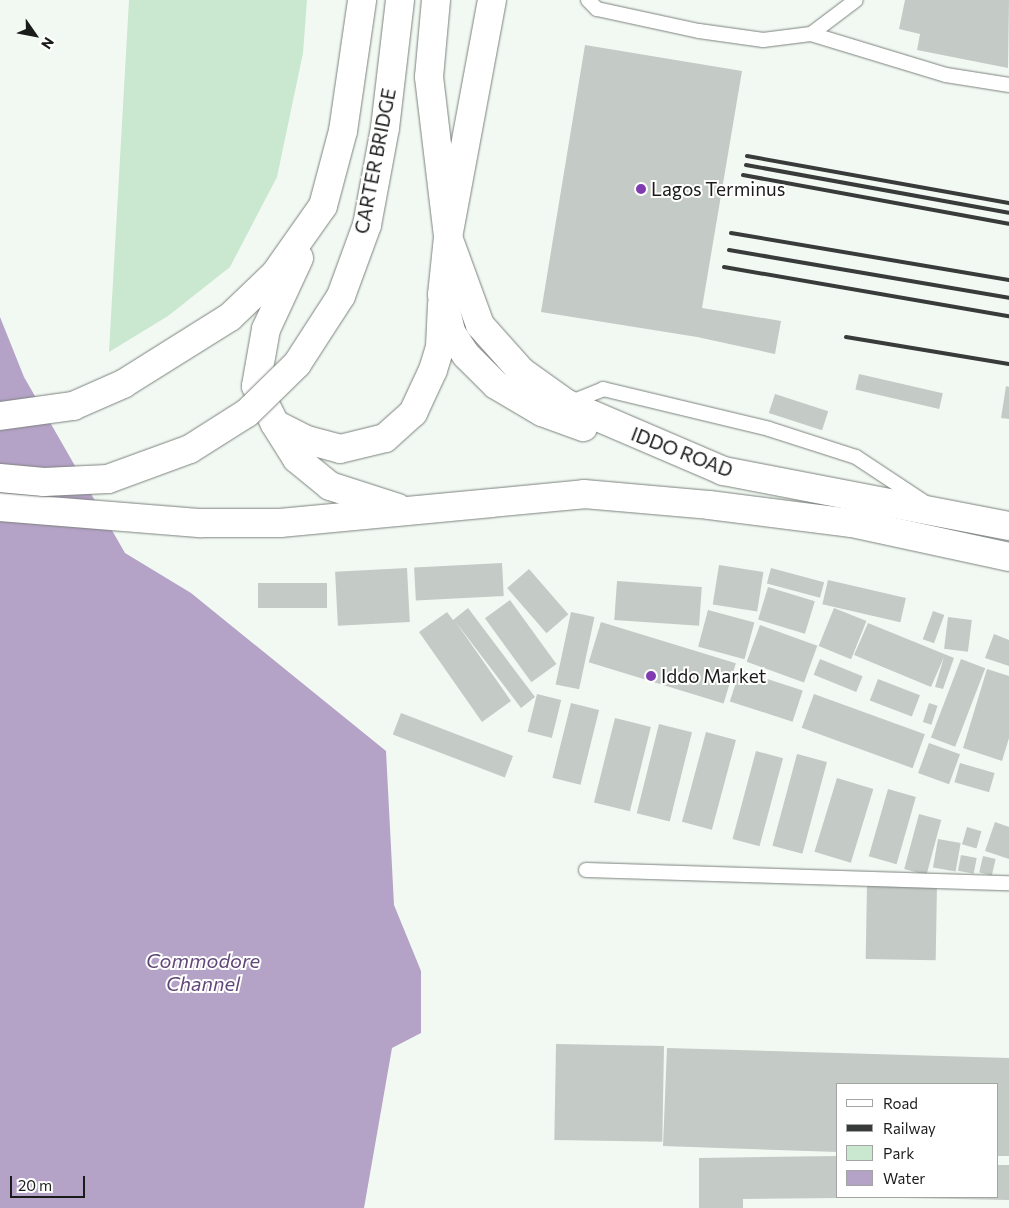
<!DOCTYPE html>
<style>
body{margin:0}
#map{position:relative;width:1009px;height:1208px;overflow:hidden;background:#f2f9f3;font-family:Commissioner,sans-serif}
div>[style]{position:absolute}
[style*='--x']{left:calc(var(--x)*1px);top:calc(var(--y)*1px);width:calc(var(--w)*1px);rotate:calc(var(--a)*1deg)}
.green>*{inset:0;background:#cae7cf}
.water>*{inset:0;background:#b5a2c7}
.building>*{inset:0;background:#c4cac5;transform-origin:0 0}
.roads{filter:drop-shadow(0 0 1px #7c827d) drop-shadow(0 0 1px #7c827d)}
.lane>*{height:14px;margin:-7px;padding:0 7px;transform-origin:7px;border-radius:7px;background:#fff}
.primary>*{height:28px;margin:-14px;padding:0 14px;transform-origin:14px;border-radius:14px;background:#fff}
.highway>*{height:28px;margin:-14px;padding:0 14px;transform-origin:14px;border-radius:14px;background:#fff}
.rail>*{height:4px;margin:-2px;padding:0 2px;transform-origin:2px;border-radius:2px;background:#383b39}
.bridges{filter:drop-shadow(0 0 1px #7c827d) drop-shadow(0 0 1px #7c827d)}
.primary-bridge>*{height:28px;margin:-14px;padding:0 14px;transform-origin:14px;border-radius:14px;background:#fff}
.dots>*{width:14px;height:14px;translate:-50% -50%;box-sizing:border-box;border:2px solid #fff;border-radius:50%}
span{translate:-50% -50%;white-space:nowrap;text-align:center;line-height:1.15;-webkit-text-stroke:4px #fff;paint-order:stroke}
.street-label{font-size:19px;color:#1a1c1a}
.poi-label{font-size:19px;color:#1a1c1a}
.left{translate:0 -50%;text-align:left}
.water-label{font-size:20px;color:#614678;font-style:italic}
.legend{position:absolute;left:836px;top:1083px;width:162px;height:115px;box-sizing:border-box;background:#fff;border:1px solid #a3a4a3;margin:0;padding:6px 9px;list-style:none;font-size:15px;color:#1a1c1a}
.legend li{display:flex;align-items:center;gap:10px;height:25px}
.legend b{width:25px;border:1px solid #a3a4a3}
.north{position:absolute;left:10px;top:10px;width:50px;height:50px;-webkit-text-stroke:4px #fff;paint-order:stroke;rotate:123deg;font-size:14px;font-weight:700;line-height:20px;text-align:center;color:#1a1c1a}
.north::after{content:'';display:block;margin:auto;width:18px;height:22px;background:#1a1c1a;clip-path:polygon(50% 0,100% 100%,50% 72%,0 100%)}
.scale{position:absolute;left:10px;top:1176px;width:75px;height:22px;box-sizing:border-box;border:2px solid #1a1c1a;border-top:0;padding-left:6px;font-size:15px;line-height:18px;white-space:nowrap;color:#1a1c1a;-webkit-text-stroke:4px #fff;paint-order:stroke}
</style>
<div id="map">
<div class="green">
<div style="clip-path:polygon(129px 0,307px 0,303px 53px,277px 177px,230px 267px,168px 316px,109px 352px)"></div>
</div>
<div class="water">
<div style="clip-path:polygon(0 317px,24px 377px,125px 553px,191px 593px,386px 751px,394px 905px,421px 971px,421px 1033px,392px 1048px,364px 1208px,0 1208px)"></div>
</div>
<div class="building">
<div style="clip-path:polygon(905px 0,1009px 0,1008px 68px,917px 50px,920px 34px,899px 29px)"></div>
<div style="clip-path:polygon(585px 45px,742px 71px,702px 308px,781px 321px,775px 354px,697px 337px,541px 312px)"></div>
<div style="left:859px;top:374px;width:86px;height:16px;rotate:13deg"></div>
<div style="clip-path:polygon(1006px 386px,1009px 387px,1009px 419px,1001px 418px)"></div>
<div style="left:775px;top:394px;width:56px;height:20px;rotate:18deg"></div>
<div style="left:502px;top:563px;width:33px;height:88px;rotate:87deg"></div>
<div style="left:719px;top:565px;width:45px;height:40px;rotate:9deg"></div>
<div style="left:407px;top:568px;width:54px;height:72px;rotate:87deg"></div>
<div style="left:771px;top:568px;width:55px;height:16px;rotate:15deg"></div>
<div style="left:529px;top:569px;width:60px;height:29px;rotate:49deg"></div>
<div style="left:828px;top:580px;width:80px;height:25px;rotate:13deg"></div>
<div style="left:617px;top:581px;width:85px;height:39px;rotate:4deg"></div>
<div style="left:327px;top:583px;width:25px;height:69px;rotate:90deg"></div>
<div style="left:768px;top:587px;width:49px;height:34px;rotate:17deg"></div>
<div style="left:510px;top:600px;width:79px;height:31px;rotate:54deg"></div>
<div style="clip-path:polygon(468px 608px,535px 697px,521px 708px,455px 621px,511px 701px,482px 722px,419px 632px,447px 612px,453px 620px)"></div>
<div style="left:834px;top:608px;width:35px;height:41px;rotate:22deg"></div>
<div style="left:708px;top:610px;width:48px;height:38px;rotate:15deg"></div>
<div style="left:933px;top:611px;width:12px;height:30px;rotate:20deg"></div>
<div style="left:571px;top:612px;width:24px;height:74px;rotate:12deg"></div>
<div style="left:948px;top:617px;width:24px;height:32px;rotate:7deg"></div>
<div style="left:601px;top:622px;width:141px;height:42px;rotate:17deg"></div>
<div style="clip-path:polygon(868px 623px,954px 658px,943px 689px,935px 687px,944px 657px,931px 687px,854px 655px)"></div>
<div style="left:760px;top:625px;width:61px;height:39px;rotate:20deg"></div>
<div style="clip-path:polygon(994px 634px,1009px 640px,1009px 666px,985px 658px)"></div>
<div style="left:820px;top:659px;width:46px;height:17px;rotate:22deg"></div>
<div style="left:961px;top:659px;width:26px;height:84px;rotate:21deg"></div>
<div style="clip-path:polygon(987px 669px,1009px 676px,1009px 738px,1002px 761px,963px 748px)"></div>
<div style="left:740px;top:670px;width:66px;height:33px;rotate:18deg"></div>
<div style="left:878px;top:679px;width:45px;height:23px;rotate:21deg"></div>
<div style="left:537px;top:694px;width:25px;height:39px;rotate:14deg"></div>
<div style="left:814px;top:694px;width:118px;height:36px;rotate:20deg"></div>
<div style="left:571px;top:703px;width:29px;height:77px;rotate:14deg"></div>
<div style="left:929px;top:703px;width:9px;height:20px;rotate:18deg"></div>
<div style="left:401px;top:713px;width:120px;height:23px;rotate:21deg"></div>
<div style="left:615px;top:718px;width:37px;height:87px;rotate:14deg"></div>
<div style="left:659px;top:724px;width:34px;height:92px;rotate:14deg"></div>
<div style="left:706px;top:732px;width:31px;height:93px;rotate:15deg"></div>
<div style="left:929px;top:743px;width:33px;height:32px;rotate:20deg"></div>
<div style="left:756px;top:751px;width:28px;height:91px;rotate:15deg"></div>
<div style="left:797px;top:754px;width:31px;height:95px;rotate:15deg"></div>
<div style="left:960px;top:763px;width:36px;height:20px;rotate:16deg"></div>
<div style="left:837px;top:778px;width:38px;height:77px;rotate:17deg"></div>
<div style="left:888px;top:789px;width:29px;height:70px;rotate:16deg"></div>
<div style="left:919px;top:814px;width:23px;height:57px;rotate:15deg"></div>
<div style="clip-path:polygon(995px 822px,1009px 827px,1009px 859px,985px 851px)"></div>
<div style="left:967px;top:827px;width:15px;height:18px;rotate:16deg"></div>
<div style="left:938px;top:839px;width:23px;height:29px;rotate:10deg"></div>
<div style="left:961px;top:855px;width:16px;height:16px;rotate:11deg"></div>
<div style="left:983px;top:856px;width:13px;height:17px;rotate:13deg"></div>
<div style="left:867px;top:884px;width:70px;height:75px;rotate:1deg"></div>
<div style="left:556px;top:1044px;width:108px;height:96px;rotate:1deg"></div>
<div style="clip-path:polygon(667px 1048px,1009px 1058px,1009px 1156px,998px 1156px,998px 1084px,838px 1084px,838px 1152px,663px 1146px)"></div>
<div style="clip-path:polygon(838px 1156px,838px 1198px,743px 1199px,743px 1208px,699px 1208px,699px 1158px)"></div>
<div style="clip-path:polygon(998px 1165px,1009px 1165px,1009px 1200px,901px 1198px,998px 1197px)"></div>
</div>
<div class="roads">
<div class="lane">
<div style="--x:588;--y:0;--w:13;--a:45"></div>
<div style="--x:597;--y:9;--w:104;--a:12.2"></div>
<div style="--x:699;--y:31;--w:65;--a:8"></div>
<div style="--x:763;--y:40;--w:48;--a:-7.1"></div>
<div style="--x:811;--y:34;--w:56;--a:-37.1"></div>
<div style="--x:811;--y:34;--w:141;--a:16.9"></div>
<div style="--x:946;--y:75;--w:64;--a:9"></div>
<div style="--x:569;--y:403;--w:37;--a:-22"></div>
<div style="--x:603;--y:389;--w:171;--a:13.5"></div>
<div style="--x:769;--y:429;--w:91;--a:17.8"></div>
<div style="--x:856;--y:457;--w:82;--a:33.5"></div>
<div style="--x:586;--y:870;--w:423;--a:1.8"></div>
</div>
<div class="primary">
<div style="--x:299;--y:258;--w:78;--a:114.9"></div>
<div style="--x:266;--y:329;--w:58;--a:100"></div>
<div style="--x:256;--y:386;--w:42;--a:63.4"></div>
<div style="--x:275;--y:424;--w:36;--a:27"></div>
<div style="--x:307;--y:440;--w:34;--a:15"></div>
<div style="--x:340;--y:449;--w:46;--a:-13.7"></div>
<div style="--x:385;--y:438;--w:38;--a:-42"></div>
<div style="--x:413;--y:413;--w:47;--a:-65.1"></div>
<div style="--x:433;--y:370;--w:24;--a:-73"></div>
<div style="--x:440;--y:347;--w:43;--a:-87.3"></div>
<div style="--x:0;--y:416;--w:74;--a:-7.8"></div>
<div style="--x:73;--y:406;--w:55;--a:-23.7"></div>
<div style="--x:123;--y:384;--w:126;--a:-32.1"></div>
<div style="--x:230;--y:317;--w:62;--a:-43.7"></div>
<div style="--x:275;--y:274;--w:83;--a:-54.8"></div>
<div style="--x:323;--y:206;--w:78;--a:-75.1"></div>
<div style="--x:343;--y:131;--w:132;--a:-81.7"></div>
</div>
<div class="highway">
<div style="--x:436;--y:0;--w:77;--a:95.2"></div>
<div style="--x:429;--y:77;--w:161;--a:83.2"></div>
<div style="--x:448;--y:237;--w:94;--a:70"></div>
<div style="--x:480;--y:325;--w:63;--a:48.2"></div>
<div style="--x:522;--y:372;--w:55;--a:35.4"></div>
<div style="--x:567;--y:404;--w:170;--a:23.2"></div>
<div style="--x:723;--y:471;--w:291;--a:10.9"></div>
<div style="--x:492;--y:0;--w:241;--a:100.5"></div>
<div style="--x:448;--y:237;--w:58;--a:95.9"></div>
<div style="--x:442;--y:295;--w:38;--a:76"></div>
<div style="--x:451;--y:332;--w:27;--a:57"></div>
<div style="--x:466;--y:355;--w:42;--a:45"></div>
<div style="--x:496;--y:385;--w:53;--a:30.4"></div>
<div style="--x:542;--y:412;--w:44;--a:20.1"></div>
<div style="--x:275;--y:424;--w:41;--a:57.8"></div>
<div style="--x:297;--y:459;--w:43;--a:39.3"></div>
<div style="--x:330;--y:486;--w:71;--a:17.9"></div>
<div style="--x:0;--y:507;--w:202;--a:4.6"></div>
<div style="--x:201;--y:523;--w:79;--a:0"></div>
<div style="--x:280;--y:523;--w:305;--a:-5.4"></div>
<div style="--x:584;--y:494;--w:125;--a:5"></div>
<div style="--x:709;--y:505;--w:144;--a:7.2"></div>
<div style="--x:852;--y:523;--w:161;--a:12.2"></div>
</div>
</div>
<div class="rail">
<div style="--x:747;--y:156;--w:266;--a:10.2"></div>
<div style="--x:746;--y:165;--w:267;--a:10.3"></div>
<div style="--x:743;--y:175;--w:270;--a:10.4"></div>
<div style="--x:731;--y:233;--w:282;--a:9.6"></div>
<div style="--x:729;--y:250;--w:284;--a:9.7"></div>
<div style="--x:724;--y:267;--w:289;--a:9.8"></div>
<div style="--x:846;--y:337;--w:165;--a:9.4"></div>
</div>
<div class="bridges">
<div class="primary-bridge">
<div style="--x:0;--y:478;--w:44;--a:5.2"></div>
<div style="--x:44;--y:482;--w:64;--a:-2.7"></div>
<div style="--x:108;--y:479;--w:87;--a:-20.1"></div>
<div style="--x:190;--y:449;--w:67;--a:-32.3"></div>
<div style="--x:247;--y:413;--w:70;--a:-44.4"></div>
<div style="--x:297;--y:364;--w:81;--a:-57.1"></div>
<div style="--x:341;--y:296;--w:76;--a:-69.9"></div>
<div style="--x:367;--y:225;--w:99;--a:-79.5"></div>
<div style="--x:385;--y:128;--w:129;--a:-83.3"></div>
</div>
</div>
<div class="dots">
<div style="left:641px;top:189px;background:#7f3baf"></div>
<div style="left:651px;top:676px;background:#7f3baf"></div>
</div>
<div class="street-label">
<span style="left:375px;top:161px;rotate:-79deg">CARTER BRIDGE</span>
<span style="left:682px;top:452px;rotate:21deg">IDDO ROAD</span>
</div>
<div class="poi-label">
<span class="left" style="left:651px;top:189px">Lagos Terminus</span>
<span class="left" style="left:661px;top:676px">Iddo Market</span>
</div>
<div class="water-label">
<span style="left:203px;top:972px">Commodore<br>Channel</span>
</div>
<ul class="legend">
<li><b style="height:6px;background:#fff"></b>Road</li>
<li><b style="height:6px;background:#383b39"></b>Railway</li>
<li><b style="height:14px;background:#cae7cf"></b>Park</li>
<li><b style="height:14px;background:#b5a2c7"></b>Water</li>
</ul>
<div class="north">N</div>
<div class="scale">20 m</div>
</div>
